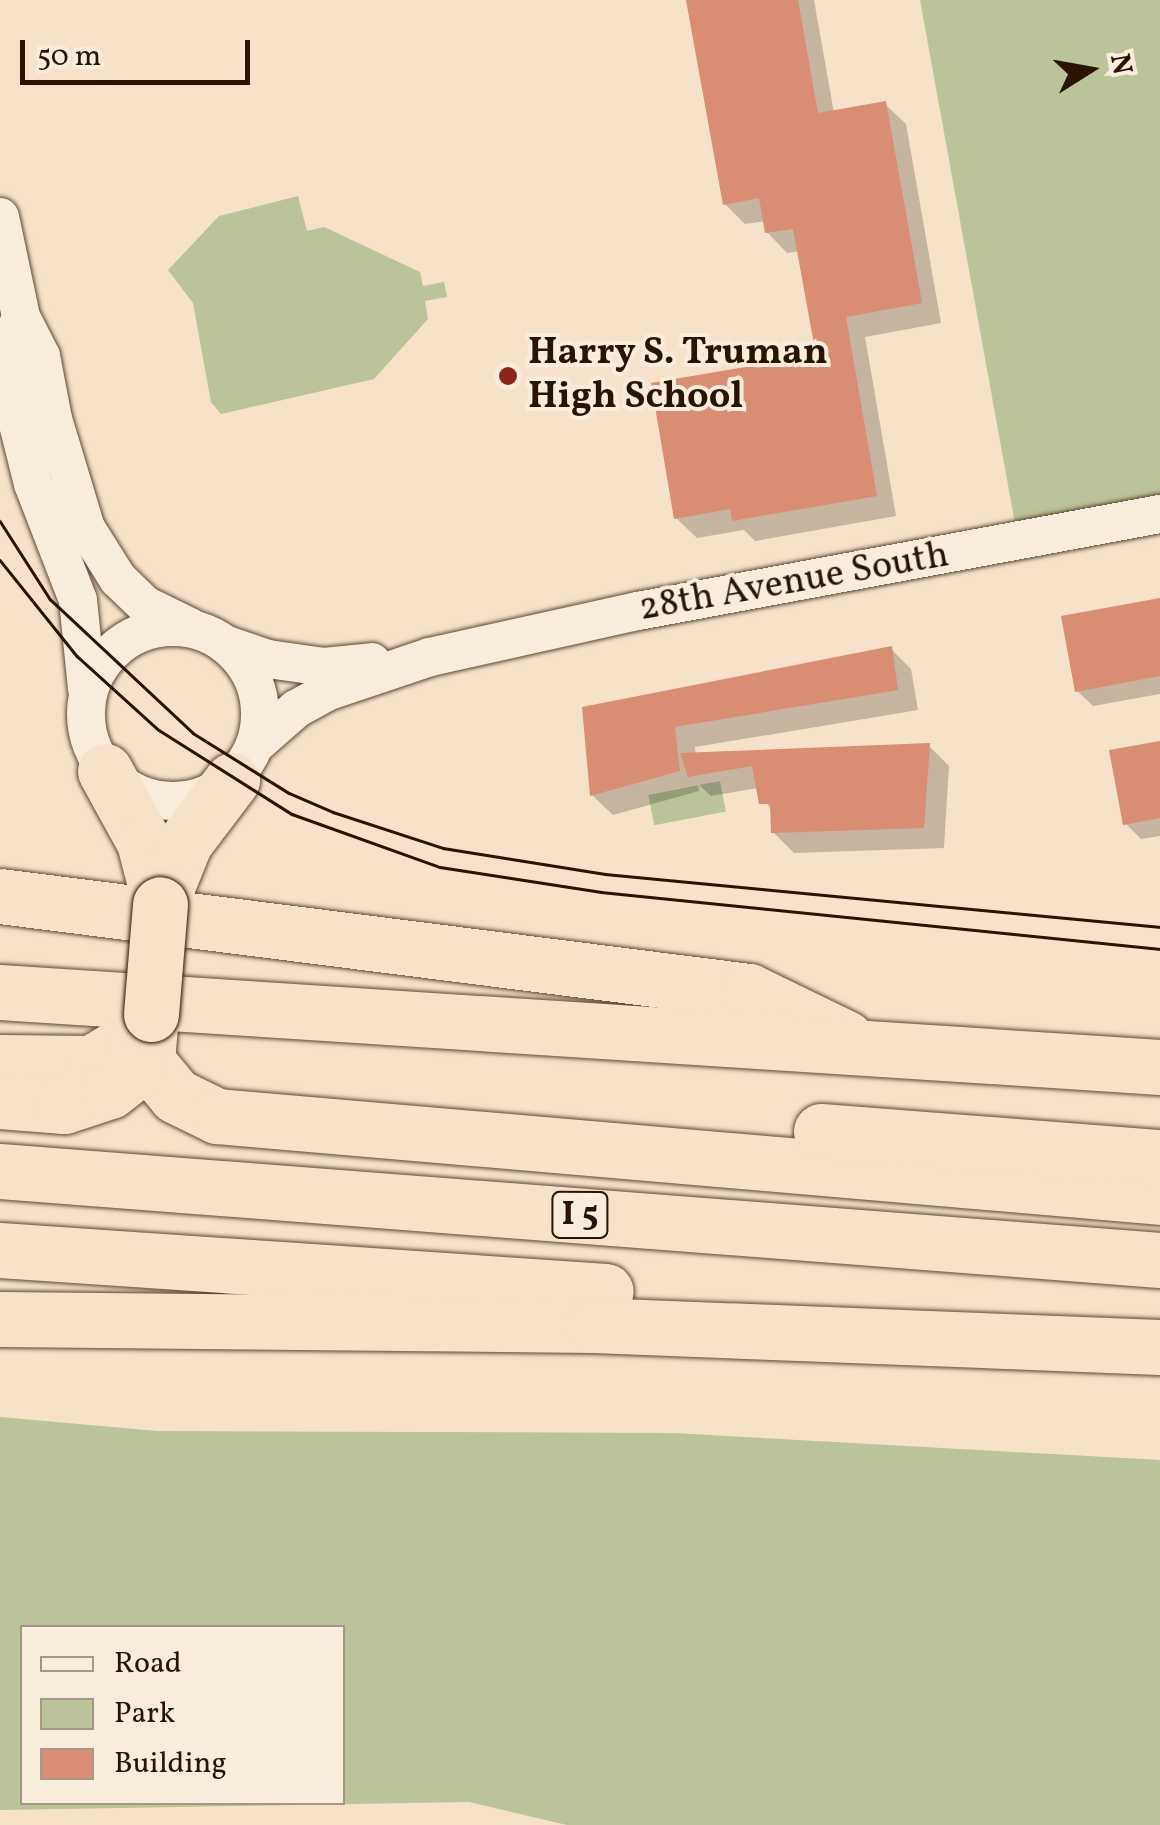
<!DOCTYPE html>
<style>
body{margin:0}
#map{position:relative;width:1160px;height:1825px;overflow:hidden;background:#f5e2c9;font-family:Vollkorn,serif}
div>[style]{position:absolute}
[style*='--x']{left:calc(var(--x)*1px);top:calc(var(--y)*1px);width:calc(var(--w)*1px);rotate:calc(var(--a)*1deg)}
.green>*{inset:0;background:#bbc398;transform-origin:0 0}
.shadow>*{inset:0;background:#0003}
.building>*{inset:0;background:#d98d72}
.roads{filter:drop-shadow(0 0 2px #5c4834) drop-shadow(0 0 2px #5c4834)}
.tertiary>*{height:38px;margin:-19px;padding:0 19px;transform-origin:19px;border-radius:19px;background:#f8ecdc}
.tertiary>.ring{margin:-19px;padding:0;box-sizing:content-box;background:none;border:38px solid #f8ecdc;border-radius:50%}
.motorway>*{height:55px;margin:-27.5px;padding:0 27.5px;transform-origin:27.5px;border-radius:27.5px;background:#f5e2c9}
.tram>*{height:2.5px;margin:-1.25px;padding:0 1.25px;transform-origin:1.25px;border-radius:1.25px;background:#291402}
.bridges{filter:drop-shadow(0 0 2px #291402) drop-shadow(0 0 2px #291402)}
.motorway-bridge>*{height:55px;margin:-27.5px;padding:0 27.5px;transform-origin:27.5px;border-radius:27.5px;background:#f5e2c9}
.dots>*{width:28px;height:28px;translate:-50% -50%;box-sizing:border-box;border:5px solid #f8ecdc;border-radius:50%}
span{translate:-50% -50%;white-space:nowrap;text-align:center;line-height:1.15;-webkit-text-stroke:8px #f8ecdc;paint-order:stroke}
.shield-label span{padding:2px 8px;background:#f8ecdc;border:2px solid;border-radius:8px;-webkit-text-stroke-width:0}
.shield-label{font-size:35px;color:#291402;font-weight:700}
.poi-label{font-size:38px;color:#291402;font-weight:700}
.left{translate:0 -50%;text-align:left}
.street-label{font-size:38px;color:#291402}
.legend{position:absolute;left:20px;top:1625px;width:325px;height:180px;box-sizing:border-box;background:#f8ecdc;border:2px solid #a59685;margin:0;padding:12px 18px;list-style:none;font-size:30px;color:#291402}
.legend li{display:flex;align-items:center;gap:20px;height:50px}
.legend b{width:50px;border:2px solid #a59685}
.north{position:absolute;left:1040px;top:20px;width:100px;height:100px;-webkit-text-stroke:8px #f8ecdc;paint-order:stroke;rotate:79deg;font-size:28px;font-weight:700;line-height:40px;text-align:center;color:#291402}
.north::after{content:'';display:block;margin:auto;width:35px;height:45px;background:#291402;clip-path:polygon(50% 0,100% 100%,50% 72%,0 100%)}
.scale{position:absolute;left:20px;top:40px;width:230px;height:45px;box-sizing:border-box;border:5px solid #291402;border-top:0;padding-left:12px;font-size:30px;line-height:35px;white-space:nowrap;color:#291402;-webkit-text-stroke:8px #f8ecdc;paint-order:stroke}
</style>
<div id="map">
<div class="green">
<div style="clip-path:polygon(920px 0,1160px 0,1160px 514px,1018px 540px)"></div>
<div style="clip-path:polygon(298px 196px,307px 231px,324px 227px,420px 272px,423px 286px,444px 282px,447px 297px,425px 301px,428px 319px,374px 379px,221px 414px,211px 402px,193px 303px,168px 270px,219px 216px)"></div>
<div style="left:720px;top:781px;width:31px;height:73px;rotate:79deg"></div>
<div style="clip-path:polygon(evenodd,0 1417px,157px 1431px,673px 1433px,1160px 1460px,1160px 1825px,567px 1825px,469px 1802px,0 1810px,0 1417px,22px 1628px,342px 1628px,342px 1802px,22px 1802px,22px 1628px)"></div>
</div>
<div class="shadow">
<div style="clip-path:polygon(688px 0,814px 0,834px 113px,885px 104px,906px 124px,941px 323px,865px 337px,896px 516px,755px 541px,744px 530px,697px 538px,676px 518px,819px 357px,800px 251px,787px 253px,767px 232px,765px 221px,745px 224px,725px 204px)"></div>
<div style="clip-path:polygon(1160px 600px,1160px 694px,1093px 706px,1077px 691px)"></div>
<div style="clip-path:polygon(891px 649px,911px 669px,918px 710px,695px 747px,696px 755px,929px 746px,949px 766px,944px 848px,794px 853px,773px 832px,773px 814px,758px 788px,711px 796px,698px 784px,699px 791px,613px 815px,592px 795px,585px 709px)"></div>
<div style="clip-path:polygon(1160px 744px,1160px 836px,1141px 839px,1126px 824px)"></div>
</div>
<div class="building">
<div style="clip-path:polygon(686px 0,798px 0,818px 113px,886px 101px,922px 303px,846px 317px,877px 496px,732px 521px,730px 509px,674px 519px,651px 383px,816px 355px,793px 229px,765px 233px,759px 198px,723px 205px)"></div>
<div style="clip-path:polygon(1160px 598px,1160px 676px,1075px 692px,1061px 616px)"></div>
<div style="clip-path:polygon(892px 646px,898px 690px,675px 727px,680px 771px,590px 796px,582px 707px)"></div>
<div style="clip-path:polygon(1160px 741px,1160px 818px,1123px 825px,1109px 750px)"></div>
<div style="clip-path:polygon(930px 743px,924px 828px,771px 833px,770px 804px,759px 804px,752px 766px,688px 777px,680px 753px)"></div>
</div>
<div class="roads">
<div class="tertiary">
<div style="--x:0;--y:217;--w:102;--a:78.1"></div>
<div style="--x:21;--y:317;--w:44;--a:62.9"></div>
<div style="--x:41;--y:356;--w:64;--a:79.2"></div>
<div style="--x:53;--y:419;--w:114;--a:73.2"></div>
<div style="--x:86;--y:528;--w:60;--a:57.9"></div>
<div style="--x:118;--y:579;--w:37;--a:44"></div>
<div style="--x:145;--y:605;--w:50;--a:26.1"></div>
<div style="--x:21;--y:317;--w:40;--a:112"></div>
<div style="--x:6;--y:354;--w:75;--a:80"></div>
<div style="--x:19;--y:428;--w:58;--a:76"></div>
<div style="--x:33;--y:484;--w:124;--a:68.8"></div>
<div style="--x:78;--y:600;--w:89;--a:84.2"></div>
<div class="ring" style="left:86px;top:627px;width:136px;height:136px"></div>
<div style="--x:227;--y:645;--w:43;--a:18.9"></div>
<div style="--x:268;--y:659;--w:57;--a:8.1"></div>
<div style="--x:324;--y:667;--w:48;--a:-5.9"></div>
<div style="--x:255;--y:745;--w:55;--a:-41.3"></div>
<div style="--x:296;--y:709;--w:38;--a:-29"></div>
<div style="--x:329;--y:691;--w:107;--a:-18.6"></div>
<div style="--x:430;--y:657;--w:213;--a:-12.5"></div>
<div style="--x:638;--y:611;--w:531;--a:-10.53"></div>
</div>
<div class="motorway">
<div style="--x:105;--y:771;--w:81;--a:61.2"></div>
<div style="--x:144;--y:842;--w:64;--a:75.5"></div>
<div style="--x:0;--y:896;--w:755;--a:7.23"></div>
<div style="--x:749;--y:991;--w:108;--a:25.9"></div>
<div style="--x:160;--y:904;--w:67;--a:-68"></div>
<div style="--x:185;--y:842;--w:78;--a:-52.8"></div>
<div style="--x:0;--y:992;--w:1162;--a:3.7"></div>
<div style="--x:151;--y:1014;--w:47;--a:94.9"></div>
<div style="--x:147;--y:1061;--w:45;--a:50.4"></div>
<div style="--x:176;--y:1096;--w:46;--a:26"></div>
<div style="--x:217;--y:1116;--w:946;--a:4.91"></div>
<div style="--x:0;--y:1062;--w:91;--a:0.6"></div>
<div style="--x:91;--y:1063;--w:49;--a:-30.8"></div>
<div style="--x:133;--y:1038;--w:30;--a:-53"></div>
<div style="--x:0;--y:1101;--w:64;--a:4.5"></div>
<div style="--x:64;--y:1106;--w:48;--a:-18.1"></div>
<div style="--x:110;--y:1091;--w:34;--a:-38"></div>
<div style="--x:821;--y:1131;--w:340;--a:4.4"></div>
<div style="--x:0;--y:1171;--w:1163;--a:4.39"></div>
<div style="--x:0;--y:1250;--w:607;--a:3.87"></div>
<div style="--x:0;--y:1319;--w:593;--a:0.58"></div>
<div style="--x:593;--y:1325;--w:567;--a:2.22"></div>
</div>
</div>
<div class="tram">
<div style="--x:0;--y:521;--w:93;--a:57.3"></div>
<div style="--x:50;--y:599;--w:196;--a:43.1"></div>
<div style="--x:193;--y:733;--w:113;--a:32"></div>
<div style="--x:289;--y:793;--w:48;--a:23.4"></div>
<div style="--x:333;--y:812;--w:116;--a:18.1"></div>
<div style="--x:443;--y:848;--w:164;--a:9.1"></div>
<div style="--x:605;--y:874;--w:558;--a:5.45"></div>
<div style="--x:0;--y:560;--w:123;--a:51.3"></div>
<div style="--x:77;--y:656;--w:110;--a:42.1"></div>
<div style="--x:159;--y:730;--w:157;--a:32.3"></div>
<div style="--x:292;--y:814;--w:157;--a:19.7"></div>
<div style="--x:440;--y:867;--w:163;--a:8.8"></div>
<div style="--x:601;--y:892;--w:562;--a:5.82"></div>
</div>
<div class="bridges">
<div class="motorway-bridge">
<div style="--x:151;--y:1014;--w:110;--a:-85.3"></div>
</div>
</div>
<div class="dots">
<div style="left:508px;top:376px;background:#8f2418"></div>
</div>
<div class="shield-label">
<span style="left:580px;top:1215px">I 5</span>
</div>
<div class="poi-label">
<span class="left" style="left:528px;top:376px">Harry S. Truman<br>High School</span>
</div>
<div class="street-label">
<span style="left:794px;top:583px;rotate:-10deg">28th Avenue South</span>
</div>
<ul class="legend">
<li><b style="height:12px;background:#f8ecdc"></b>Road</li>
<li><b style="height:28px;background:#bbc398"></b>Park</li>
<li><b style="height:28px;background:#d98d72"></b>Building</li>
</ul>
<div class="north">N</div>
<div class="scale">50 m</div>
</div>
